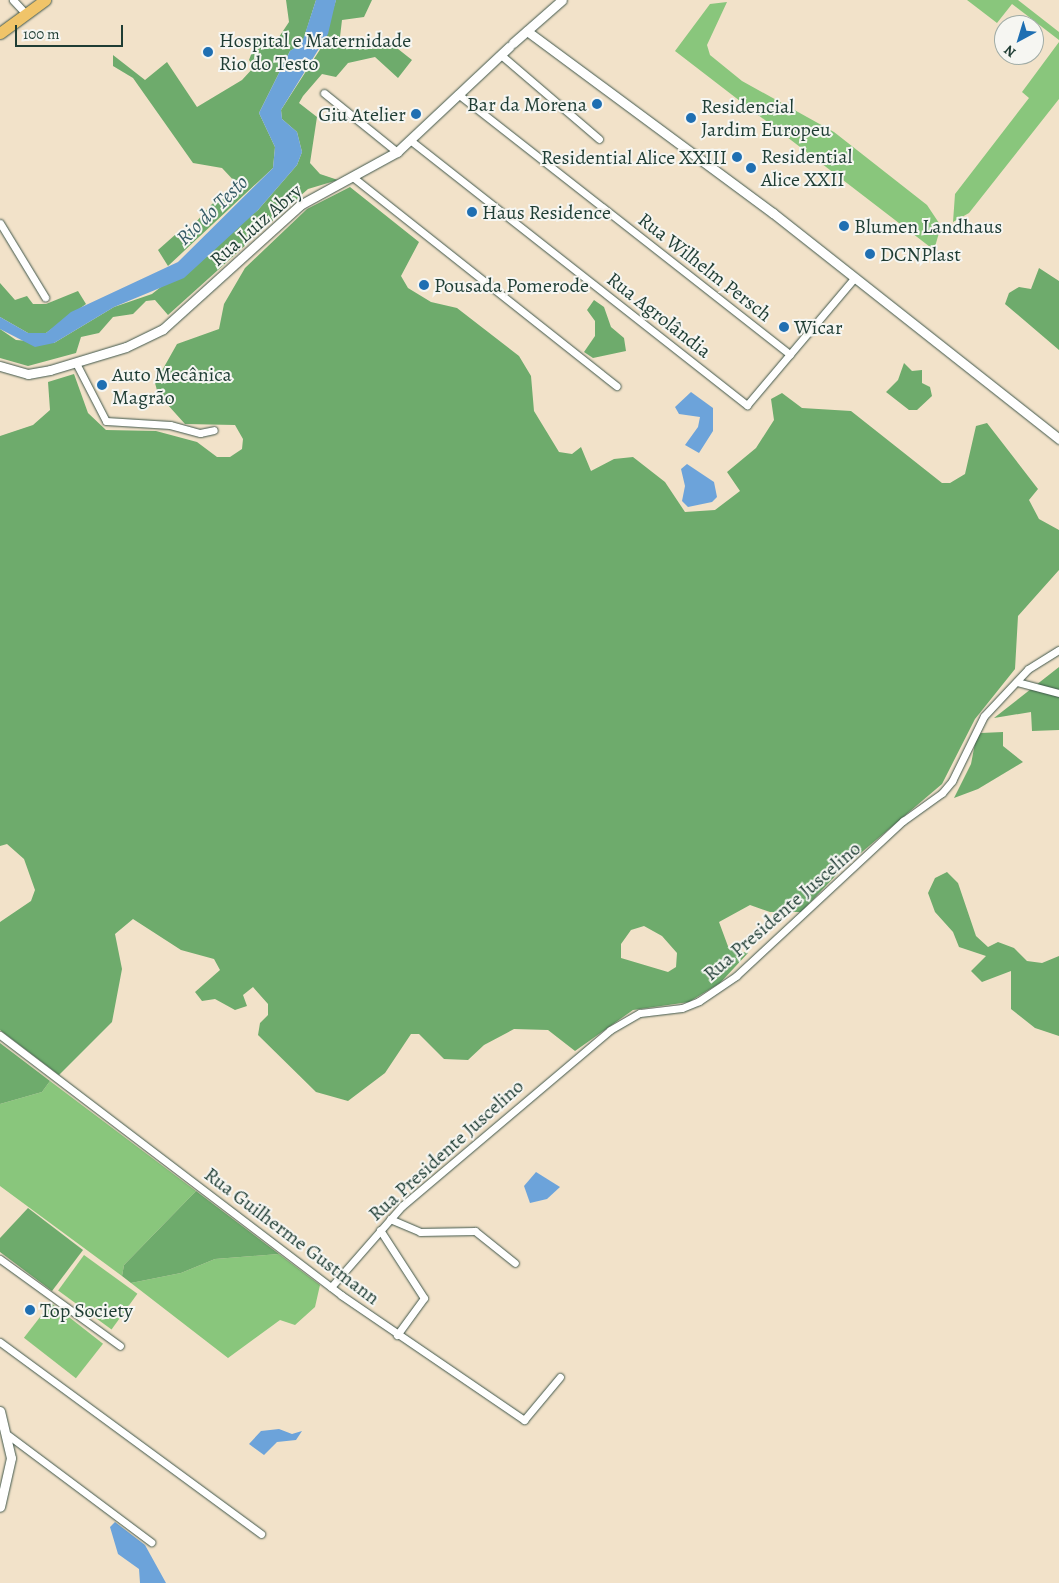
<!DOCTYPE html>
<meta charset="utf-8">
<style>
body{margin:0}
#map{position:relative;width:1059px;height:1583px;overflow:hidden;background:#f2e2c9;font-family:Alegreya,serif}
div>[style]{position:absolute}
[style*='--x']{left:calc(var(--x)*1px);top:calc(var(--y)*1px);width:calc(var(--w)*1px);rotate:calc(var(--a)*1deg)}
.green>*{inset:0;background:#89c67c;transform-origin:0 0}
.forest>*{inset:0;background:#6eab6c}
.water>*{inset:0;background:#6ca3da}
.roads{filter:drop-shadow(0 0 1px #3f564a) drop-shadow(0 0 1px #3f564a)}
.minor>*{height:7px;margin:-3.5px;padding:0 3.5px;transform-origin:3.5px;border-radius:3.5px;background:#fff}
.tertiary>*{height:9px;margin:-4.5px;padding:0 4.5px;transform-origin:4.5px;border-radius:4.5px;background:#fff}
.primary>*{height:11px;margin:-5.5px;padding:0 5.5px;transform-origin:5.5px;border-radius:5.5px;background:#f0c469}
.dots>*{width:14px;height:14px;translate:-50% -50%;box-sizing:border-box;border:2px solid #f6f6f2;border-radius:50%}
span{translate:-50% -50%;white-space:nowrap;text-align:center;line-height:1.15;-webkit-text-stroke:4px #f6f6f2;paint-order:stroke}
.poi-label{font-size:20px;color:#1f3d34}
.left{translate:0 -50%;text-align:left}
.right{translate:-100% -50%;text-align:right}
.street-label{font-size:20px;color:#1f3d34}
.water-label{font-size:21px;color:#365c66;font-style:italic}
.north{position:absolute;left:994px;top:15px;width:50px;height:50px;box-sizing:border-box;background:#f6f6f2;border:1px solid #a0aca6;border-radius:50%;rotate:219deg;font-size:14px;font-weight:700;line-height:20px;text-align:center;color:#1f3d34}
.north::after{content:'';display:block;margin:auto;width:18px;height:22px;background:#1f6fb2;clip-path:polygon(50% 0,100% 100%,50% 72%,0 100%)}
.scale{position:absolute;left:15px;top:25px;width:108px;height:22px;box-sizing:border-box;border:2px solid #1f3d34;border-top:0;padding-left:6px;font-size:15px;line-height:18px;white-space:nowrap;color:#1f3d34;-webkit-text-stroke:4px #f6f6f2;paint-order:stroke}
</style>
<div id="map">
<div class="green">
<div style="clip-path:polygon(967px 0,1018px 0,1059px 32px,1059px 40px,1012px 4px,997px 23px)"></div>
<div style="clip-path:polygon(727px 2px,707px 45px,710px 55px,742px 81px,834px 132px,927px 205px,941px 226px,934px 250px,675px 51px,710px 4px)"></div>
<div style="clip-path:polygon(1059px 42px,1059px 99px,969px 213px,953px 222px,955px 194px,1029px 98px,1022px 92px)"></div>
<div style="clip-path:polygon(50px 1081px,196px 1191px,124px 1265px,122px 1276px,0 1186px,0 1104px,42px 1092px)"></div>
<div style="clip-path:polygon(279px 1254px,320px 1285px,315px 1307px,295px 1325px,280px 1320px,228px 1358px,131px 1283px,181px 1273px,215px 1259px)"></div>
<div style="left:84px;top:1255px;width:66px;height:44px;rotate:36deg"></div>
<div style="left:51px;top:1303px;width:66px;height:44px;rotate:38deg"></div>
</div>
<div class="forest">
<div style="clip-path:polygon(286px 0,316px 0,302px 44px,290px 51px,259px 113px,275px 147px,273px 168px,168px 266px,158px 250px,176px 234px,188px 231px,212px 204px,234px 193px,237px 184px,222px 168px,193px 163px,133px 78px,113px 66px,113px 55px,145px 80px,167px 62px,197px 107px,242px 80px,254px 67px,249px 60px,254px 47px,249px 41px,258px 37px,264px 45px,277px 40px,289px 22px)"></div>
<div style="clip-path:polygon(336px 0,372px 0,364px 17px,342px 20px,340px 37px,349px 47px,359px 43px,366px 49px,381px 48px,388px 41px,412px 60px,398px 78px,375px 57px,348px 63px,336px 77px,322px 74px,303px 96px,299px 103px,317px 117px,310px 163px,320px 174px,338px 180px,308px 189px,168px 315px,155px 300px,146px 301px,133px 314px,113px 317px,99px 333px,81px 337px,76px 353px,28px 366px,0 358px,0 329px,16px 340px,54px 343px,114px 307px,152px 294px,258px 210px,297px 165px,302px 152px,297px 132px,282px 119px,281px 110px,321px 48px)"></div>
<div style="clip-path:polygon(evenodd,350px 187px,419px 242px,401px 276px,408px 288px,431px 302px,457px 308px,519px 356px,531px 376px,534px 411px,559px 452px,572px 454px,581px 447px,591px 471px,614px 459px,633px 457px,665px 482px,685px 512px,715px 510px,740px 491px,727px 472px,756px 448px,774px 420px,771px 399px,782px 393px,802px 408px,851px 411px,942px 483px,950px 483px,965px 474px,976px 426px,987px 423px,1038px 489px,1029px 500px,1039px 519px,1059px 530px,1059px 570px,1018px 616px,1015px 669px,975px 719px,942px 784px,842px 869px,801px 912px,770px 912px,750px 905px,719px 922px,729px 949px,748px 953px,720px 983px,689px 1002px,633px 1010px,575px 1051px,548px 1030px,514px 1029px,484px 1045px,468px 1060px,444px 1059px,419px 1034px,411px 1034px,385px 1073px,348px 1101px,316px 1092px,258px 1035px,260px 1023px,268px 1015px,268px 1004px,253px 987px,243px 995px,247px 1006px,235px 1010px,215px 999px,202px 1001px,195px 992px,220px 970px,214px 959px,181px 950px,133px 919px,115px 934px,122px 969px,112px 1022px,59px 1075px,0 1030px,0 922px,31px 901px,35px 890px,24px 859px,7px 844px,0 846px,0 436px,33px 425px,50px 410px,48px 382px,74px 374px,88px 413px,106px 430px,156px 431px,197px 442px,217px 457px,230px 457px,242px 449px,243px 439px,235px 425px,185px 424px,158px 394px,155px 383px,177px 344px,219px 329px,224px 304px,245px 268px,307px 209px,350px 187px,644px 926px,662px 936px,677px 953px,676px 967px,668px 972px,621px 958px,621px 944px,631px 930px,644px 926px)"></div>
<div style="clip-path:polygon(1039px 268px,1059px 281px,1059px 350px,1005px 304px,1009px 293px,1019px 287px,1031px 289px)"></div>
<div style="clip-path:polygon(0 283px,15px 300px,27px 296px,33px 304px,46px 304px,78px 291px,86px 304px,46px 333px,28px 333px,0 317px)"></div>
<div style="clip-path:polygon(594px 300px,604px 307px,611px 327px,624px 338px,626px 351px,593px 358px,584px 352px,595px 336px,595px 321px,587px 310px)"></div>
<div style="clip-path:polygon(904px 363px,912px 371px,922px 370px,922px 383px,930px 387px,932px 396px,917px 410px,909px 410px,886px 392px,898px 380px)"></div>
<div style="clip-path:polygon(1059px 667px,1059px 730px,1032px 731px,1031px 712px,994px 718px)"></div>
<div style="clip-path:polygon(1003px 732px,1003px 746px,1023px 762px,978px 789px,954px 798px,971px 764px,976px 738px,981px 733px)"></div>
<div style="clip-path:polygon(947px 872px,958px 883px,976px 936px,988px 947px,998px 942px,1014px 948px,1027px 961px,1042px 963px,1059px 956px,1059px 1036px,1035px 1028px,1011px 1009px,1011px 971px,982px 982px,971px 971px,986px 956px,959px 947px,953px 932px,935px 912px,928px 893px,935px 878px)"></div>
<div style="clip-path:polygon(0 1043px,50px 1081px,42px 1092px,0 1104px)"></div>
<div style="clip-path:polygon(196px 1191px,279px 1254px,215px 1259px,181px 1273px,131px 1283px,122px 1276px,124px 1265px)"></div>
<div style="clip-path:polygon(28px 1208px,83px 1250px,52px 1291px,0 1252px,0 1238px)"></div>
</div>
<div class="water">
<div style="clip-path:polygon(316px 0,336px 0,328px 34px,281px 110px,282px 119px,297px 132px,302px 152px,297px 165px,258px 210px,184px 278px,114px 307px,54px 343px,35px 347px,0 329px,0 317px,28px 333px,46px 333px,71px 312px,178px 262px,273px 168px,275px 147px,259px 113px,290px 51px,302px 43px)"></div>
<div style="clip-path:polygon(691px 392px,713px 408px,713px 431px,699px 453px,685px 445px,698px 427px,700px 417px,679px 414px,675px 407px)"></div>
<div style="clip-path:polygon(687px 464px,714px 482px,717px 497px,712px 502px,688px 507px,682px 501px,685px 486px,681px 469px)"></div>
<div style="clip-path:polygon(536px 1172px,560px 1187px,547px 1199px,530px 1203px,524px 1186px)"></div>
<div style="clip-path:polygon(279px 1429px,292px 1434px,302px 1431px,296px 1440px,277px 1442px,264px 1455px,249px 1444px,261px 1431px)"></div>
<div style="clip-path:polygon(115px 1522px,145px 1545px,166px 1583px,140px 1583px,139px 1569px,118px 1554px,110px 1527px)"></div>
</div>
<div class="roads">
<div class="minor">
<div style="--x:13;--y:0;--w:19;--a:47"></div>
<div style="--x:501;--y:55;--w:129;--a:40.6"></div>
<div style="--x:324;--y:93;--w:94;--a:38.9"></div>
<div style="--x:458;--y:94;--w:422;--a:38.1"></div>
<div style="--x:410;--y:140;--w:429;--a:38.2"></div>
<div style="--x:747;--y:405;--w:167;--a:-49.8"></div>
<div style="--x:354;--y:178;--w:335;--a:38.4"></div>
<div style="--x:0;--y:223;--w:87;--a:58.7"></div>
<div style="--x:76;--y:363;--w:65;--a:62.7"></div>
<div style="--x:106;--y:421;--w:64;--a:3.6"></div>
<div style="--x:170;--y:425;--w:31;--a:15"></div>
<div style="--x:200;--y:433;--w:14;--a:-12"></div>
<div style="--x:1017;--y:682;--w:43;--a:14.7"></div>
<div style="--x:0;--y:1035;--w:429;--a:37.3"></div>
<div style="--x:341;--y:1295;--w:222;--a:34.3"></div>
<div style="--x:524;--y:1420;--w:56;--a:-50.1"></div>
<div style="--x:390;--y:1219;--w:33;--a:23"></div>
<div style="--x:420;--y:1232;--w:55;--a:-1"></div>
<div style="--x:475;--y:1231;--w:51;--a:38.7"></div>
<div style="--x:380;--y:1230;--w:81;--a:57.1"></div>
<div style="--x:424;--y:1298;--w:46;--a:126.1"></div>
<div style="--x:0;--y:1259;--w:148;--a:35.9"></div>
<div style="--x:331;--y:1287;--w:108;--a:-48.8"></div>
<div style="--x:402;--y:1206;--w:272;--a:-40.2"></div>
<div style="--x:610;--y:1030;--w:34;--a:-30"></div>
<div style="--x:640;--y:1013;--w:42;--a:-6.8"></div>
<div style="--x:682;--y:1008;--w:18;--a:-22"></div>
<div style="--x:699;--y:1001;--w:45;--a:-34"></div>
<div style="--x:736;--y:976;--w:228;--a:-42.9"></div>
<div style="--x:903;--y:821;--w:48;--a:-35.7"></div>
<div style="--x:942;--y:793;--w:16;--a:-50"></div>
<div style="--x:952;--y:781;--w:72;--a:-63.8"></div>
<div style="--x:984;--y:716;--w:64;--a:-46.9"></div>
<div style="--x:1028;--y:669;--w:36;--a:-32"></div>
<div style="--x:0;--y:1342;--w:324;--a:36.3"></div>
<div style="--x:8;--y:1435;--w:179;--a:36.8"></div>
</div>
<div class="tertiary">
<div style="--x:527;--y:31;--w:306;--a:36.5"></div>
<div style="--x:773;--y:213;--w:365;--a:38.3"></div>
<div style="--x:513;--y:43;--w:65;--a:-41.3"></div>
<div style="--x:0;--y:366;--w:29;--a:16"></div>
<div style="--x:28;--y:374;--w:22;--a:-10"></div>
<div style="--x:50;--y:370;--w:79;--a:-16.8"></div>
<div style="--x:126;--y:347;--w:41;--a:-25.9"></div>
<div style="--x:163;--y:329;--w:185;--a:-42.1"></div>
<div style="--x:300;--y:205;--w:111;--a:-28.7"></div>
<div style="--x:397;--y:152;--w:154;--a:-43.2"></div>
<div style="--x:0;--y:1411;--w:48;--a:76.8"></div>
<div style="--x:11;--y:1458;--w:50;--a:102.7"></div>
</div>
<div class="primary">
<div style="--x:0;--y:33;--w:56;--a:-36.3"></div>
</div>
</div>
<div class="dots">
<div style="left:208px;top:52px;background:#1f6fb2"></div>
<div style="left:597px;top:104px;background:#1f6fb2"></div>
<div style="left:416px;top:114px;background:#1f6fb2"></div>
<div style="left:691px;top:118px;background:#1f6fb2"></div>
<div style="left:737px;top:157px;background:#1f6fb2"></div>
<div style="left:751px;top:168px;background:#1f6fb2"></div>
<div style="left:472px;top:212px;background:#1f6fb2"></div>
<div style="left:844px;top:226px;background:#1f6fb2"></div>
<div style="left:870px;top:254px;background:#1f6fb2"></div>
<div style="left:424px;top:285px;background:#1f6fb2"></div>
<div style="left:784px;top:327px;background:#1f6fb2"></div>
<div style="left:102px;top:385px;background:#1f6fb2"></div>
<div style="left:30px;top:1310px;background:#1f6fb2"></div>
</div>
<div class="poi-label">
<span class="left" style="left:219px;top:52px">Hospital e Maternidade<br>Rio do Testo</span>
<span class="right" style="left:587px;top:104px">Bar da Morena</span>
<span class="left" style="left:701px;top:118px">Residencial<br>Jardim Europeu</span>
<span class="right" style="left:406px;top:114px">Giu Atelier</span>
<span class="left" style="left:761px;top:168px">Residential<br>Alice XXII</span>
<span class="right" style="left:727px;top:157px">Residential Alice XXIII</span>
<span class="left" style="left:482px;top:212px">Haus Residence</span>
<span class="left" style="left:854px;top:226px">Blumen Landhaus</span>
<span class="left" style="left:880px;top:254px">DCNPlast</span>
<span class="left" style="left:434px;top:285px">Pousada Pomerode</span>
<span class="left" style="left:794px;top:327px">Wicar</span>
<span class="left" style="left:112px;top:386px">Auto Mecânica<br>Magrão</span>
<span class="left" style="left:40px;top:1310px">Top Society</span>
</div>
<div class="street-label">
<span style="left:256px;top:225px;rotate:-41deg">Rua Luiz Abry</span>
<span style="left:705px;top:267px;rotate:38deg">Rua Wilhelm Persch</span>
<span style="left:659px;top:315px;rotate:38deg">Rua Agrolândia</span>
<span style="left:782px;top:911px;rotate:-41deg">Rua Presidente Juscelino</span>
<span style="left:446px;top:1150px;rotate:-42deg">Rua Presidente Juscelino</span>
<span style="left:292px;top:1236px;rotate:37deg">Rua Guilherme Gustmann</span>
</div>
<div class="water-label">
<span style="left:212px;top:210px;rotate:-44deg">Rio do Testo</span>
</div>
<div class="north">N</div>
<div class="scale">100 m</div>
</div>
